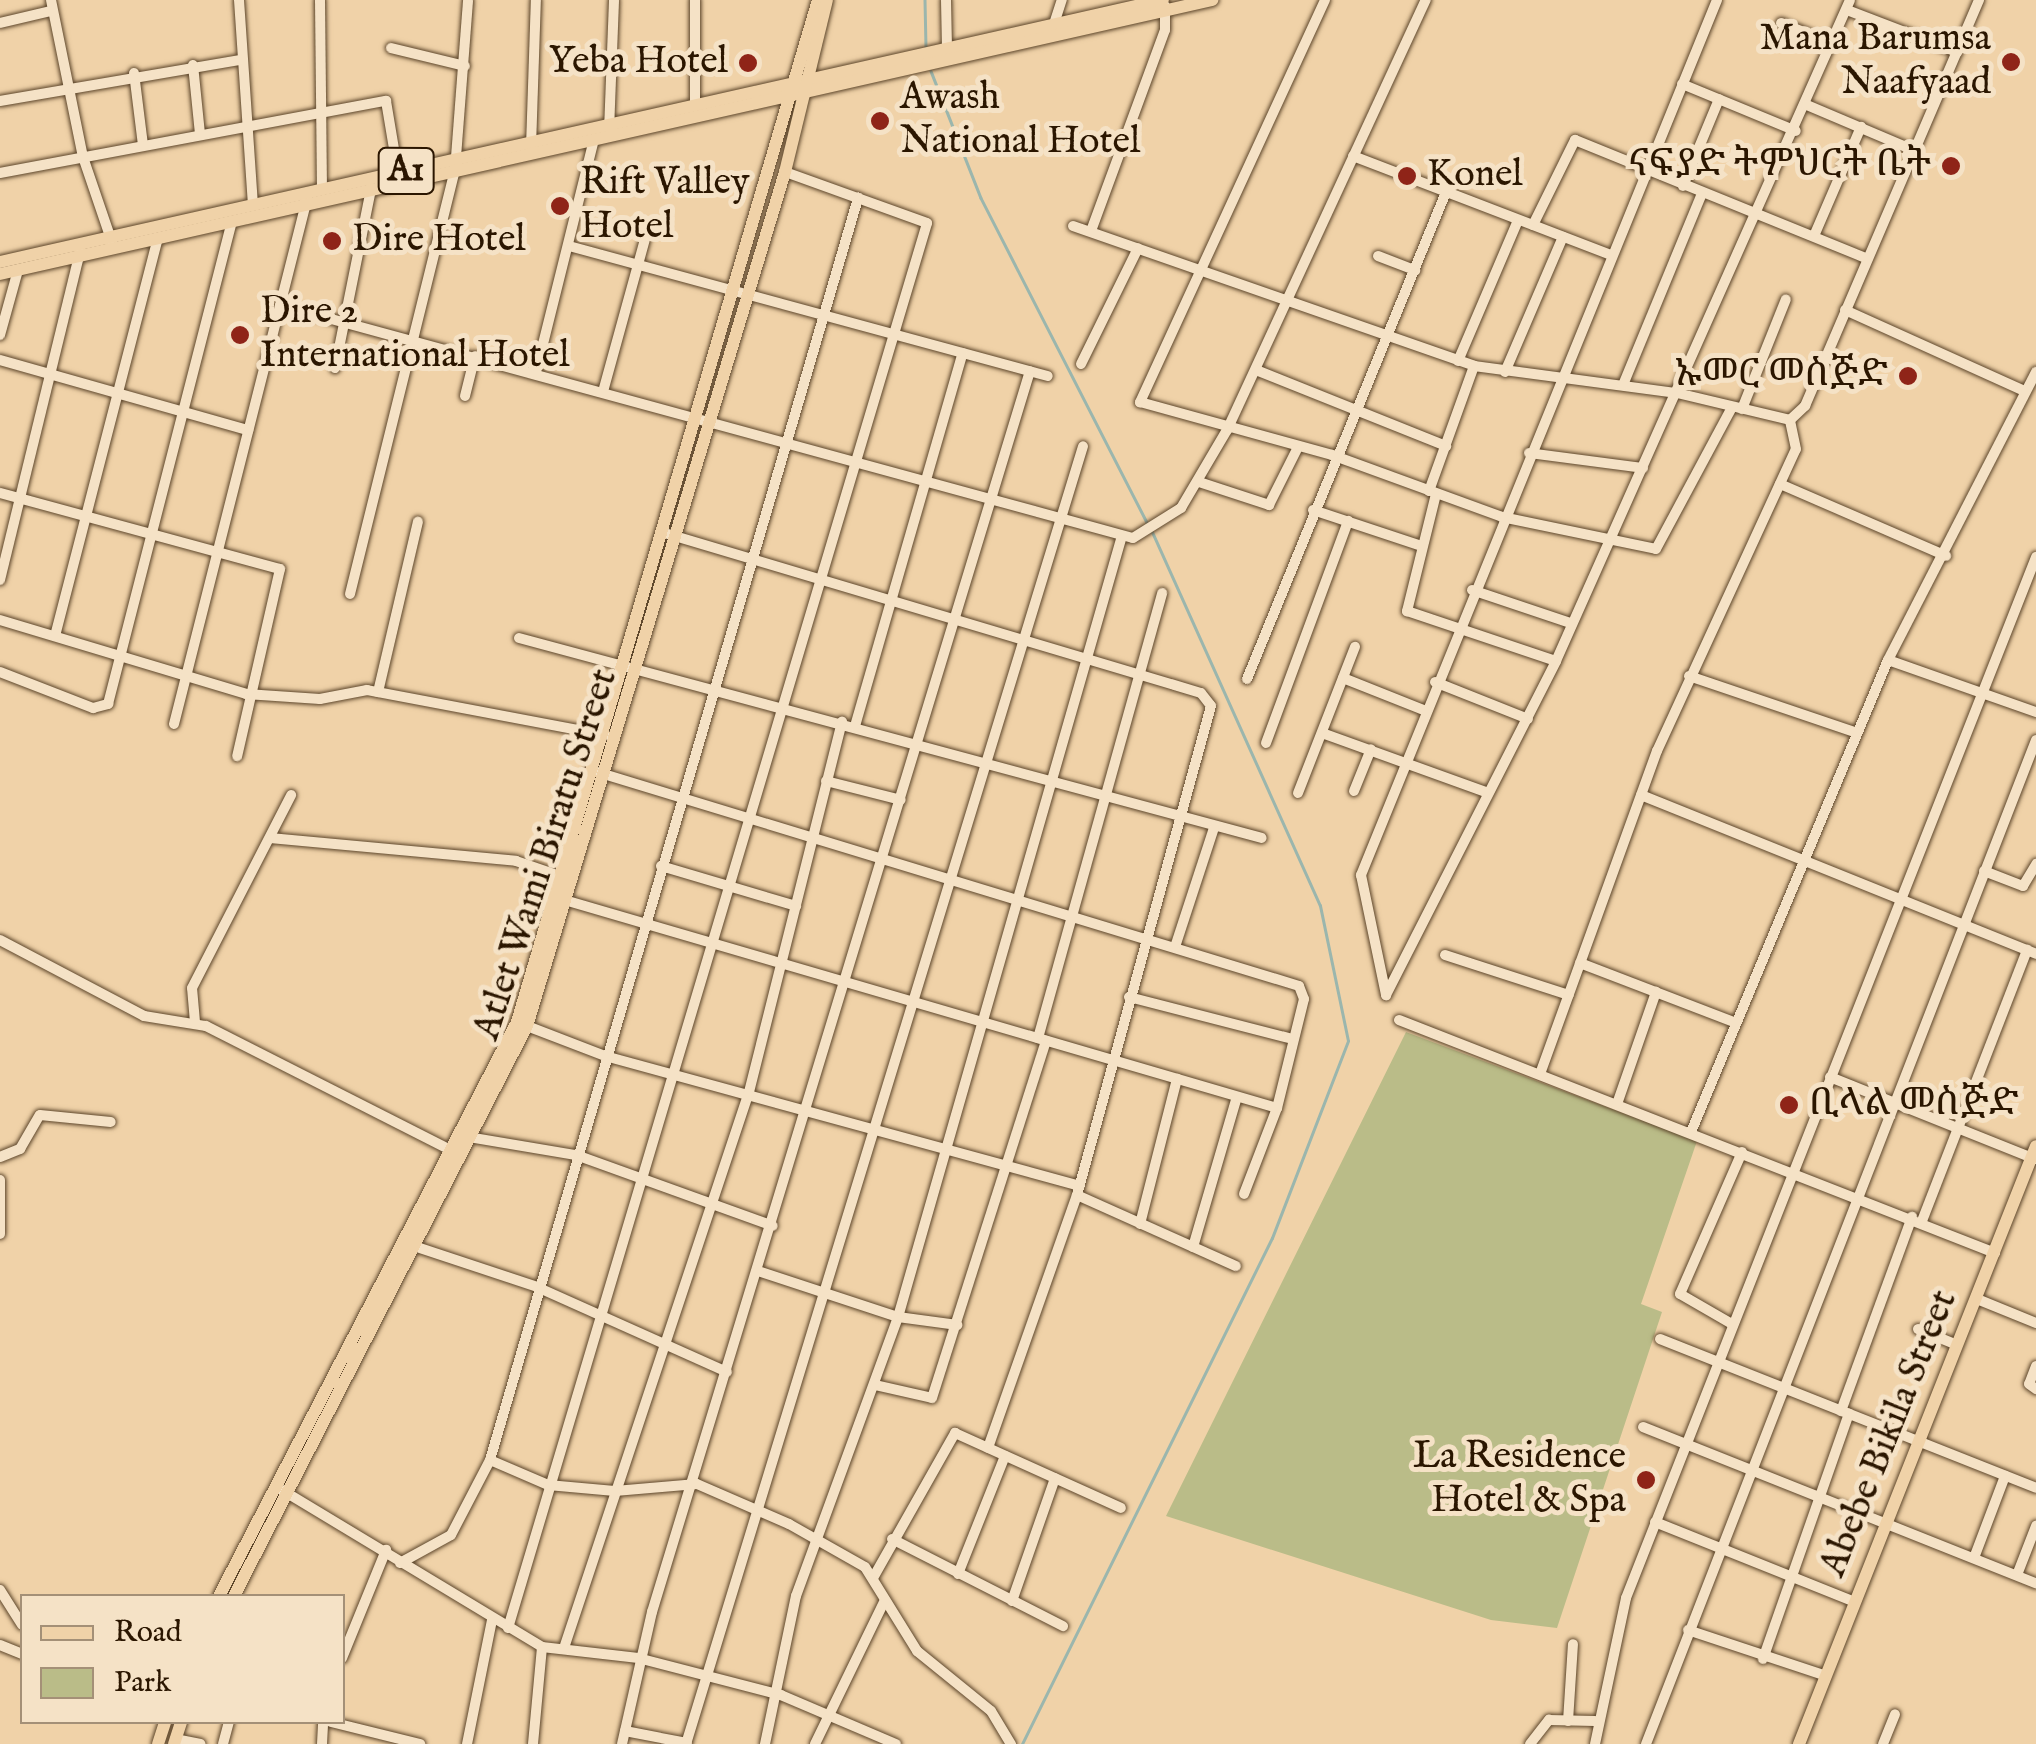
<!DOCTYPE html>
<meta charset="utf-8">
<style>
body{margin:0}
#map{position:relative;width:2036px;height:1744px;overflow:hidden;background:#f0d2a8;font-family:"IM FELL English","Noto Serif Ethiopic",serif}
div>[style]{position:absolute}
[style*='--x']{left:calc(var(--x)*1px);top:calc(var(--y)*1px);width:calc(var(--w)*1px);rotate:calc(var(--a)*1deg)}
.green>*{inset:0;background:#babc88}
.stream>*{height:2.5px;margin:-1.25px;padding:0 1.25px;transform-origin:1.25px;border-radius:1.25px;background:#9bb6ad}
.roads{filter:drop-shadow(0 0 2px #5c452a) drop-shadow(0 0 2px #5c452a)}
.minor>*{height:10px;margin:-5px;padding:0 5px;transform-origin:5px;border-radius:5px;background:#f5e2c6}
.major>*{height:12px;margin:-6px;padding:0 6px;transform-origin:6px;border-radius:6px;background:#f0d2a8}
.dots>*{width:28px;height:28px;translate:-50% -50%;box-sizing:border-box;border:5px solid #f5e2c6;border-radius:50%}
span{translate:-50% -50%;white-space:nowrap;text-align:center;line-height:1.15;-webkit-text-stroke:10px #f5e2c6;paint-order:stroke}
.shield-label span{padding:2px 8px;background:#f5e2c6;border:2px solid;border-radius:8px;-webkit-text-stroke-width:0}
.shield-label{font-size:35px;color:#2b1600;font-weight:700}
.poi-label{font-size:38px;color:#2b1600}
.right{translate:-100% -50%;text-align:right}
.left{translate:0 -50%;text-align:left}
.street-label{font-size:38px;color:#2b1600}
.legend{position:absolute;left:20px;top:1594px;width:325px;height:130px;box-sizing:border-box;background:#f5e2c6;border:2px solid #a49077;margin:0;padding:12px 18px;list-style:none;font-size:30px;color:#2b1600}
.legend li{display:flex;align-items:center;gap:20px;height:50px}
.legend b{width:50px;border:2px solid #a49077}
</style>
<div id="map">
<div class="green">
<div style="clip-path:polygon(1406px 1032px,1697px 1141px,1641px 1304px,1662px 1312px,1557px 1628px,1491px 1620px,1166px 1516px)"></div>
</div>
<div class="stream">
<div style="--x:925;--y:0;--w:48;--a:88.8"></div>
<div style="--x:931;--y:71;--w:136;--a:68.5"></div>
<div style="--x:981;--y:198;--w:365;--a:62.9"></div>
<div style="--x:1022;--y:1744;--w:564;--a:-63.71"></div>
<div style="--x:1272;--y:1238;--w:211;--a:-68.9"></div>
<div style="--x:1348;--y:1041;--w:138;--a:-101.7"></div>
<div style="--x:1320;--y:906;--w:412;--a:-114.2"></div>
</div>
<div class="roads">
<div class="minor">
<div style="--x:51;--y:0;--w:160;--a:78.5"></div>
<div style="--x:83;--y:157;--w:90;--a:71.2"></div>
<div style="--x:239;--y:0;--w:206;--a:86.1"></div>
<div style="--x:320;--y:0;--w:190;--a:89.4"></div>
<div style="--x:946;--y:0;--w:49;--a:88.8"></div>
<div style="--x:1325;--y:0;--w:443;--a:114.7"></div>
<div style="--x:1140;--y:402;--w:199;--a:15.4"></div>
<div style="--x:1332;--y:455;--w:181;--a:20"></div>
<div style="--x:1502;--y:517;--w:157;--a:11.7"></div>
<div style="--x:1656;--y:549;--w:161;--a:-61.8"></div>
<div style="--x:1717;--y:0;--w:945;--a:112.14"></div>
<div style="--x:1361;--y:875;--w:123;--a:78.2"></div>
<div style="--x:1386;--y:995;--w:375;--a:-63"></div>
<div style="--x:1556;--y:661;--w:723;--a:-66.02"></div>
<div style="--x:1847;--y:10;--w:118;--a:20.9"></div>
<div style="--x:0;--y:23;--w:52;--a:-13.2"></div>
<div style="--x:1781;--y:23;--w:56;--a:22"></div>
<div style="--x:1052;--y:30;--w:32;--a:-72"></div>
<div style="--x:391;--y:48;--w:76;--a:13.7"></div>
<div style="--x:193;--y:65;--w:69;--a:84.2"></div>
<div style="--x:134;--y:73;--w:73;--a:82.9"></div>
<div style="--x:1682;--y:84;--w:123;--a:22.4"></div>
<div style="--x:0;--y:101;--w:244;--a:-9.7"></div>
<div style="--x:1807;--y:105;--w:115;--a:23"></div>
<div style="--x:695;--y:106;--w:106;--a:-90"></div>
<div style="--x:609;--y:131;--w:131;--a:-87.8"></div>
<div style="--x:531;--y:147;--w:147;--a:-88.1"></div>
<div style="--x:1353;--y:156;--w:276;--a:21"></div>
<div style="--x:0;--y:173;--w:393;--a:-10.6"></div>
<div style="--x:386;--y:101;--w:73;--a:80.5"></div>
<div style="--x:1683;--y:186;--w:94;--a:-67.5"></div>
<div style="--x:1533;--y:225;--w:95;--a:-63.7"></div>
<div style="--x:1575;--y:140;--w:314;--a:22.1"></div>
<div style="--x:1073;--y:226;--w:425;--a:19.2"></div>
<div style="--x:1474;--y:366;--w:205;--a:7.6"></div>
<div style="--x:1677;--y:393;--w:116;--a:13.4"></div>
<div style="--x:1790;--y:420;--w:21;--a:-43"></div>
<div style="--x:1805;--y:406;--w:442;--a:-66.8"></div>
<div style="--x:1091;--y:231;--w:214;--a:-69.8"></div>
<div style="--x:1165;--y:30;--w:24;--a:-90"></div>
<div style="--x:1814;--y:236;--w:119;--a:-66.7"></div>
<div style="--x:569;--y:246;--w:496;--a:15.2"></div>
<div style="--x:1378;--y:256;--w:40;--a:21"></div>
<div style="--x:280;--y:305;--w:884;--a:15.28"></div>
<div style="--x:1133;--y:538;--w:57;--a:-32"></div>
<div style="--x:1181;--y:508;--w:91;--a:-59.5"></div>
<div style="--x:1227;--y:430;--w:474;--a:-65.2"></div>
<div style="--x:1845;--y:310;--w:196;--a:24.3"></div>
<div style="--x:0;--y:335;--w:67;--a:-74.5"></div>
<div style="--x:0;--y:360;--w:258;--a:15.8"></div>
<div style="--x:1458;--y:361;--w:153;--a:-66.9"></div>
<div style="--x:1081;--y:364;--w:129;--a:-63.8"></div>
<div style="--x:335;--y:368;--w:183;--a:-78.6"></div>
<div style="--x:1256;--y:370;--w:205;--a:21.8"></div>
<div style="--x:536;--y:372;--w:239;--a:-76"></div>
<div style="--x:1505;--y:372;--w:147;--a:-66.8"></div>
<div style="--x:1623;--y:385;--w:208;--a:-67.6"></div>
<div style="--x:604;--y:388;--w:166;--a:-74.6"></div>
<div style="--x:465;--y:396;--w:41;--a:-76"></div>
<div style="--x:1742;--y:409;--w:118;--a:-68.2"></div>
<div style="--x:1529;--y:453;--w:115;--a:7.5"></div>
<div style="--x:1199;--y:482;--w:74;--a:18.2"></div>
<div style="--x:1269;--y:505;--w:65;--a:-63.4"></div>
<div style="--x:1780;--y:484;--w:181;--a:23.4"></div>
<div style="--x:1429;--y:491;--w:133;--a:-70.2"></div>
<div style="--x:0;--y:493;--w:290;--a:15.2"></div>
<div style="--x:280;--y:569;--w:192;--a:102.9"></div>
<div style="--x:1436;--y:494;--w:121;--a:103.9"></div>
<div style="--x:1407;--y:611;--w:157;--a:18.6"></div>
<div style="--x:1313;--y:510;--w:112;--a:18.3"></div>
<div style="--x:668;--y:534;--w:556;--a:16.61"></div>
<div style="--x:1201;--y:693;--w:16;--a:52"></div>
<div style="--x:1211;--y:706;--w:507;--a:105.32"></div>
<div style="--x:1077;--y:1195;--w:268;--a:109.4"></div>
<div style="--x:0;--y:580;--w:339;--a:-76.3"></div>
<div style="--x:1472;--y:590;--w:103;--a:18.6"></div>
<div style="--x:350;--y:594;--w:437;--a:-76.1"></div>
<div style="--x:455;--y:170;--w:170;--a:-85.6"></div>
<div style="--x:0;--y:620;--w:257;--a:16.7"></div>
<div style="--x:246;--y:694;--w:74;--a:3.9"></div>
<div style="--x:320;--y:699;--w:48;--a:-10.8"></div>
<div style="--x:367;--y:690;--w:243;--a:10.7"></div>
<div style="--x:55;--y:636;--w:411;--a:-75.5"></div>
<div style="--x:519;--y:638;--w:769;--a:15.07"></div>
<div style="--x:1888;--y:660;--w:157;--a:19.4"></div>
<div style="--x:0;--y:672;--w:100;--a:21.2"></div>
<div style="--x:93;--y:708;--w:16;--a:-15"></div>
<div style="--x:108;--y:704;--w:498;--a:-75.6"></div>
<div style="--x:1689;--y:676;--w:177;--a:18.7"></div>
<div style="--x:1343;--y:678;--w:87;--a:21.6"></div>
<div style="--x:1247;--y:679;--w:526;--a:-67.77"></div>
<div style="--x:1435;--y:682;--w:100;--a:21.7"></div>
<div style="--x:378;--y:692;--w:175;--a:-76.8"></div>
<div style="--x:174;--y:724;--w:542;--a:-75.78"></div>
<div style="--x:855;--y:726;--w:388;--a:-73.9"></div>
<div style="--x:1322;--y:733;--w:174;--a:19.8"></div>
<div style="--x:1266;--y:743;--w:237;--a:-69.7"></div>
<div style="--x:597;--y:772;--w:734;--a:16.95"></div>
<div style="--x:1299;--y:986;--w:14;--a:69"></div>
<div style="--x:1304;--y:999;--w:112;--a:103.9"></div>
<div style="--x:1277;--y:1108;--w:92;--a:111"></div>
<div style="--x:826;--y:781;--w:77;--a:14.2"></div>
<div style="--x:1354;--y:791;--w:45;--a:-68"></div>
<div style="--x:1298;--y:793;--w:157;--a:-68.7"></div>
<div style="--x:1641;--y:795;--w:426;--a:21.9"></div>
<div style="--x:270;--y:838;--w:247;--a:5.3"></div>
<div style="--x:516;--y:861;--w:50;--a:18.8"></div>
<div style="--x:661;--y:866;--w:141;--a:16.5"></div>
<div style="--x:1984;--y:871;--w:42;--a:21"></div>
<div style="--x:2023;--y:886;--w:26;--a:-59"></div>
<div style="--x:561;--y:899;--w:746;--a:16.27"></div>
<div style="--x:0;--y:940;--w:163;--a:27.8"></div>
<div style="--x:144;--y:1016;--w:63;--a:9.2"></div>
<div style="--x:206;--y:1026;--w:278;--a:26.9"></div>
<div style="--x:1175;--y:947;--w:125;--a:-71.9"></div>
<div style="--x:1445;--y:955;--w:130;--a:17.9"></div>
<div style="--x:1580;--y:963;--w:167;--a:21"></div>
<div style="--x:1129;--y:997;--w:169;--a:14.4"></div>
<div style="--x:1399;--y:1020;--w:640;--a:21.35"></div>
<div style="--x:195;--y:1022;--w:34;--a:-95"></div>
<div style="--x:192;--y:988;--w:217;--a:-62.8"></div>
<div style="--x:527;--y:1026;--w:84;--a:21"></div>
<div style="--x:605;--y:1056;--w:492;--a:15.3"></div>
<div style="--x:1038;--y:1038;--w:462;--a:-74.4"></div>
<div style="--x:1540;--y:1074;--w:344;--a:-70.1"></div>
<div style="--x:1657;--y:751;--w:332;--a:-65.3"></div>
<div style="--x:1796;--y:449;--w:30;--a:-102"></div>
<div style="--x:1830;--y:1077;--w:221;--a:21.8"></div>
<div style="--x:1617;--y:1104;--w:119;--a:-70.8"></div>
<div style="--x:1691;--y:1132;--w:511;--a:-67.35"></div>
<div style="--x:1888;--y:660;--w:324;--a:-62.8"></div>
<div style="--x:474;--y:1138;--w:103;--a:9.5"></div>
<div style="--x:576;--y:1155;--w:209;--a:19.8"></div>
<div style="--x:0;--y:1157;--w:22;--a:-22"></div>
<div style="--x:20;--y:1149;--w:39;--a:-60"></div>
<div style="--x:40;--y:1115;--w:71;--a:5.6"></div>
<div style="--x:0;--y:1180;--w:54;--a:90"></div>
<div style="--x:1077;--y:1195;--w:174;--a:24.1"></div>
<div style="--x:1922;--y:1221;--w:291;--a:-68.8"></div>
<div style="--x:1140;--y:1224;--w:150;--a:-75.7"></div>
<div style="--x:417;--y:1247;--w:126;--a:18.4"></div>
<div style="--x:537;--y:1287;--w:208;--a:24.1"></div>
<div style="--x:1193;--y:1247;--w:156;--a:-73.7"></div>
<div style="--x:761;--y:1272;--w:144;--a:18.2"></div>
<div style="--x:898;--y:1317;--w:60;--a:7.7"></div>
<div style="--x:1977;--y:1299;--w:64;--a:22.1"></div>
<div style="--x:1732;--y:1324;--w:60;--a:-150"></div>
<div style="--x:1680;--y:1294;--w:155;--a:-66.4"></div>
<div style="--x:1918;--y:1329;--w:42;--a:22.3"></div>
<div style="--x:1660;--y:1339;--w:404;--a:21.6"></div>
<div style="--x:2036;--y:1366;--w:19;--a:111"></div>
<div style="--x:2029;--y:1384;--w:9;--a:36"></div>
<div style="--x:875;--y:1385;--w:58;--a:12.8"></div>
<div style="--x:932;--y:1398;--w:375;--a:-72.3"></div>
<div style="--x:1841;--y:1411;--w:207;--a:-69.9"></div>
<div style="--x:1643;--y:1427;--w:423;--a:21.7"></div>
<div style="--x:490;--y:1460;--w:63;--a:23.3"></div>
<div style="--x:548;--y:1485;--w:67;--a:5.1"></div>
<div style="--x:615;--y:1491;--w:82;--a:-4.9"></div>
<div style="--x:697;--y:1484;--w:100;--a:23.5"></div>
<div style="--x:789;--y:1524;--w:87;--a:29.5"></div>
<div style="--x:865;--y:1567;--w:99;--a:58.2"></div>
<div style="--x:917;--y:1651;--w:95;--a:39"></div>
<div style="--x:991;--y:1711;--w:39;--a:59"></div>
<div style="--x:282;--y:1490;--w:304;--a:31.1"></div>
<div style="--x:542;--y:1647;--w:97;--a:6.5"></div>
<div style="--x:638;--y:1658;--w:148;--a:14.5"></div>
<div style="--x:781;--y:1695;--w:125;--a:23.1"></div>
<div style="--x:1655;--y:1522;--w:215;--a:21.8"></div>
<div style="--x:892;--y:1539;--w:192;--a:27"></div>
<div style="--x:1974;--y:1558;--w:88;--a:-69.3"></div>
<div style="--x:400;--y:1563;--w:58;--a:-28.8"></div>
<div style="--x:451;--y:1535;--w:85;--a:-62.5"></div>
<div style="--x:490;--y:1460;--w:1315;--a:-73.74"></div>
<div style="--x:958;--y:1574;--w:127;--a:-68.3"></div>
<div style="--x:2017;--y:1575;--w:53;--a:-68.8"></div>
<div style="--x:873;--y:1578;--w:167;--a:-60.5"></div>
<div style="--x:955;--y:1433;--w:182;--a:24.3"></div>
<div style="--x:0;--y:1590;--w:41;--a:57.8"></div>
<div style="--x:1012;--y:1601;--w:130;--a:-70.7"></div>
<div style="--x:508;--y:1628;--w:1466;--a:-73.39"></div>
<div style="--x:927;--y:223;--w:151;--a:-160.2"></div>
<div style="--x:1688;--y:1630;--w:145;--a:18.4"></div>
<div style="--x:0;--y:1645;--w:24;--a:22"></div>
<div style="--x:565;--y:1645;--w:583;--a:-71.6"></div>
<div style="--x:749;--y:1092;--w:382;--a:-75.9"></div>
<div style="--x:342;--y:1658;--w:117;--a:-67.8"></div>
<div style="--x:1763;--y:1659;--w:260;--a:-70.7"></div>
<div style="--x:1568;--y:1721;--w:77;--a:-86.3"></div>
<div style="--x:331;--y:1722;--w:92;--a:13.9"></div>
<div style="--x:625;--y:1731;--w:63;--a:11"></div>
<div style="--x:175;--y:1739;--w:26;--a:11"></div>
<div style="--x:223;--y:1744;--w:23;--a:-75"></div>
<div style="--x:322;--y:1744;--w:22;--a:-87"></div>
<div style="--x:467;--y:1744;--w:126;--a:-78.6"></div>
<div style="--x:533;--y:1744;--w:97;--a:-84.7"></div>
<div style="--x:622;--y:1744;--w:135;--a:-77.2"></div>
<div style="--x:652;--y:1612;--w:1297;--a:-73.06"></div>
<div style="--x:686;--y:1744;--w:1357;--a:-72.99"></div>
<div style="--x:765;--y:1744;--w:151;--a:-78.2"></div>
<div style="--x:796;--y:1596;--w:297;--a:-69.9"></div>
<div style="--x:898;--y:1317;--w:812;--a:-74"></div>
<div style="--x:815;--y:1744;--w:160;--a:-64.1"></div>
<div style="--x:1530;--y:1744;--w:31;--a:-52"></div>
<div style="--x:1549;--y:1720;--w:46;--a:1.2"></div>
<div style="--x:1595;--y:1744;--w:149;--a:-78"></div>
<div style="--x:1626;--y:1598;--w:1119;--a:-68.5"></div>
<div style="--x:1646;--y:1744;--w:1077;--a:-68.77"></div>
<div style="--x:1883;--y:1744;--w:32;--a:-68"></div>
</div>
<div class="major">
<div style="--x:0;--y:262;--w:1192;--a:-12.7"></div>
<div style="--x:0;--y:274;--w:1243;--a:-12.74"></div>
<div style="--x:219;--y:1596;--w:647;--a:-62.56"></div>
<div style="--x:517;--y:1022;--w:1065;--a:-73.59"></div>
<div style="--x:234;--y:1596;--w:641;--a:-62.8"></div>
<div style="--x:527;--y:1026;--w:892;--a:-73.19"></div>
<div style="--x:785;--y:172;--w:177;--a:-76.3"></div>
<div style="--x:158;--y:1744;--w:23;--a:-72"></div>
<div style="--x:174;--y:1744;--w:23;--a:-72"></div>
<div style="--x:1799;--y:1744;--w:643;--a:-68.38"></div>
</div>
</div>
<div class="dots">
<div style="left:2011px;top:62px;background:#8f2418"></div>
<div style="left:748px;top:63px;background:#8f2418"></div>
<div style="left:880px;top:121px;background:#8f2418"></div>
<div style="left:1951px;top:166px;background:#8f2418"></div>
<div style="left:1407px;top:176px;background:#8f2418"></div>
<div style="left:560px;top:206px;background:#8f2418"></div>
<div style="left:332px;top:241px;background:#8f2418"></div>
<div style="left:240px;top:335px;background:#8f2418"></div>
<div style="left:1908px;top:376px;background:#8f2418"></div>
<div style="left:1789px;top:1105px;background:#8f2418"></div>
<div style="left:1646px;top:1480px;background:#8f2418"></div>
</div>
<div class="shield-label">
<span style="left:406px;top:171px">A1</span>
</div>
<div class="poi-label">
<span class="right" style="left:1991px;top:62px">Mana Barumsa<br>Naafyaad</span>
<span class="right" style="left:728px;top:63px">Yeba Hotel</span>
<span class="left" style="left:900px;top:121px">Awash<br>National Hotel</span>
<span class="right" style="left:1931px;top:166px">ናፍያድ ትምህርት ቤት</span>
<span class="left" style="left:1427px;top:176px">Konel</span>
<span class="left" style="left:580px;top:206px">Rift Valley<br>Hotel</span>
<span class="left" style="left:352px;top:241px">Dire Hotel</span>
<span class="left" style="left:260px;top:335px">Dire 2<br>International Hotel</span>
<span class="right" style="left:1888px;top:376px">ኡመር መስጅድ</span>
<span class="left" style="left:1809px;top:1105px">ቢላል መስጅድ</span>
<span class="right" style="left:1626px;top:1480px">La Residence<br>Hotel &amp; Spa</span>
</div>
<div class="street-label">
<span style="left:547px;top:855px;rotate:-72deg">Atlet Wami Biratu Street</span>
<span style="left:1890px;top:1434px;rotate:-68deg">Abebe Bikila Street</span>
</div>
<ul class="legend">
<li><b style="height:12px;background:#f0d2a8"></b>Road</li>
<li><b style="height:28px;background:#babc88"></b>Park</li>
</ul>
</div>
